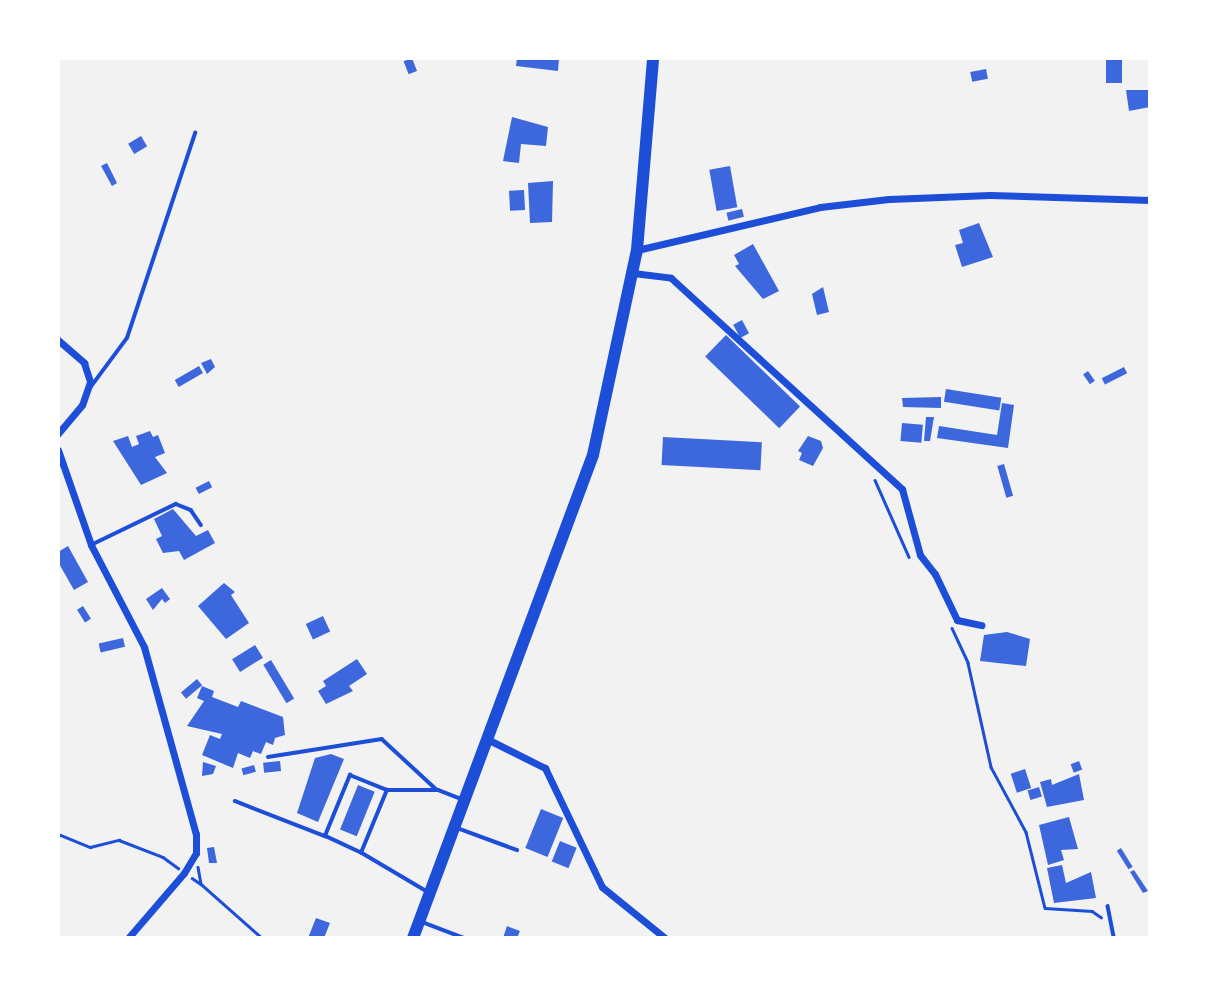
<!DOCTYPE html>
<style>
body{margin:0}
#map{position:relative;width:1208px;height:996px;overflow:hidden;background:#f2f2f2;font-family:"Alegreya Sans",sans-serif}
div>[style]{position:absolute}
[style*='--x']{left:calc(var(--x)*1px);top:calc(var(--y)*1px);width:calc(var(--w)*1px);rotate:calc(var(--a)*1deg)}
.building>*{inset:0;background:#3d67dc;transform-origin:0 0}
.path>*{height:2.5px;margin:-1.25px;padding:0 1.25px;transform-origin:1.25px;border-radius:1.25px;background:#1d4ed8}
.service>*{height:3.5px;margin:-1.75px;padding:0 1.75px;transform-origin:1.75px;border-radius:1.75px;background:#1d4ed8}
.minor>*{height:7px;margin:-3.5px;padding:0 3.5px;transform-origin:3.5px;border-radius:3.5px;background:#1d4ed8}
.trunk>*{height:12px;margin:-6px;padding:0 6px;transform-origin:6px;border-radius:6px;background:#1d4ed8}
span{translate:-50% -50%;white-space:nowrap;text-align:center;line-height:1.15;-webkit-text-stroke:5px #fff;paint-order:stroke}
.frame{position:absolute;inset:0;border:60px solid #fff;pointer-events:none}
</style>
<div id="map">
<div class="building">
<div style="left:412px;top:58px;width:14px;height:9px;rotate:69deg"></div>
<div style="clip-path:polygon(517px 58px,559px 58px,558px 71px,516px 66px)"></div>
<div style="left:1106px;top:58px;width:16px;height:25px"></div>
<div style="left:986px;top:69px;width:10px;height:16px;rotate:79deg"></div>
<div style="clip-path:polygon(1126px 90px,1150px 90px,1150px 107px,1129px 111px)"></div>
<div style="clip-path:polygon(512px 117px,548px 127px,546px 146px,521px 144px,519px 163px,503px 161px)"></div>
<div style="left:141px;top:136px;width:12px;height:15px;rotate:59deg"></div>
<div style="clip-path:polygon(107px 163px,117px 183px,112px 186px,101px 166px)"></div>
<div style="left:730px;top:166px;width:42px;height:21px;rotate:80deg"></div>
<div style="clip-path:polygon(553px 181px,552px 222px,530px 223px,528px 183px)"></div>
<div style="left:524px;top:190px;width:20px;height:15px;rotate:87deg"></div>
<div style="left:742px;top:209px;width:8px;height:16px;rotate:76deg"></div>
<div style="clip-path:polygon(979px 223px,993px 257px,962px 267px,955px 245px,963px 243px,959px 230px)"></div>
<div style="clip-path:polygon(753px 244px,779px 291px,763px 299px,735px 266px,739px 264px,734px 255px)"></div>
<div style="clip-path:polygon(823px 287px,829px 312px,817px 315px,812px 294px)"></div>
<div style="left:742px;top:320px;width:15px;height:10px;rotate:62deg"></div>
<div style="left:726px;top:335px;width:103px;height:30px;rotate:44deg"></div>
<div style="clip-path:polygon(211px 359px,215px 367px,207px 374px,201px 363px)"></div>
<div style="left:199px;top:366px;width:8px;height:28px;rotate:60deg"></div>
<div style="left:1124px;top:367px;width:7px;height:25px;rotate:63deg"></div>
<div style="left:1088px;top:371px;width:12px;height:6px;rotate:55deg"></div>
<div style="left:946px;top:389px;width:56px;height:13px;rotate:9deg"></div>
<div style="clip-path:polygon(941px 397px,941px 408px,903px 407px,902px 398px)"></div>
<div style="clip-path:polygon(1002px 403px,1014px 405px,1008px 448px,937px 438px,939px 426px,997px 435px)"></div>
<div style="clip-path:polygon(926px 417px,934px 417px,930px 441px,924px 441px)"></div>
<div style="left:902px;top:423px;width:21px;height:18px;rotate:5deg"></div>
<div style="clip-path:polygon(150px 431px,153px 437px,158px 435px,165px 453px,155px 457px,167px 473px,141px 485px,113px 441px,128px 436px,132px 447px,139px 444px,136px 436px)"></div>
<div style="clip-path:polygon(808px 436px,821px 441px,823px 448px,813px 466px,799px 460px,802px 453px,798px 451px)"></div>
<div style="left:663px;top:437px;width:99px;height:28px;rotate:3deg"></div>
<div style="left:1004px;top:464px;width:33px;height:7px;rotate:74deg"></div>
<div style="left:209px;top:481px;width:7px;height:15px;rotate:63deg"></div>
<div style="clip-path:polygon(173px 509px,196px 536px,208px 530px,215px 543px,184px 560px,179px 551px,163px 553px,156px 539px,162px 536px,154px 519px)"></div>
<div style="clip-path:polygon(68px 546px,88px 582px,74px 590px,58px 562px,58px 552px)"></div>
<div style="clip-path:polygon(224px 583px,235px 592px,231px 595px,249px 623px,226px 639px,198px 606px)"></div>
<div style="clip-path:polygon(162px 588px,170px 599px,165px 603px,162px 599px,153px 610px,146px 599px)"></div>
<div style="left:83px;top:606px;width:15px;height:7px;rotate:58deg"></div>
<div style="left:323px;top:616px;width:17px;height:19px;rotate:65deg"></div>
<div style="clip-path:polygon(1007px 632px,1030px 639px,1026px 666px,980px 661px,984px 635px)"></div>
<div style="left:123px;top:638px;width:9px;height:25px;rotate:77deg"></div>
<div style="left:255px;top:645px;width:15px;height:27px;rotate:58deg"></div>
<div style="clip-path:polygon(357px 659px,367px 674px,349px 686px,353px 691px,326px 704px,318px 691px,326px 686px,323px 681px)"></div>
<div style="left:271px;top:660px;width:45px;height:9px;rotate:59deg"></div>
<div style="left:197px;top:679px;width:8px;height:21px;rotate:50deg"></div>
<div style="clip-path:polygon(202px 686px,214px 691px,212px 697px,238px 707px,241px 701px,283px 717px,285px 735px,275px 738px,273px 745px,266px 742px,261px 754px,253px 751px,250px 758px,238px 753px,233px 768px,202px 755px,210px 735px,220px 739px,222px 734px,187px 726px,204px 701px,197px 698px)"></div>
<div style="clip-path:polygon(331px 754px,344px 759px,318px 822px,297px 813px,315px 758px)"></div>
<div style="left:280px;top:761px;width:10px;height:17px;rotate:84deg"></div>
<div style="left:1079px;top:761px;width:9px;height:9px;rotate:69deg"></div>
<div style="clip-path:polygon(203px 762px,216px 766px,213px 774px,202px 776px)"></div>
<div style="left:254px;top:765px;width:7px;height:13px;rotate:74deg"></div>
<div style="left:1025px;top:769px;width:20px;height:15px;rotate:72deg"></div>
<div style="clip-path:polygon(1079px 774px,1084px 800px,1047px 807px,1040px 782px,1051px 779px,1052px 785px)"></div>
<div style="left:358px;top:785px;width:18px;height:48px;rotate:22deg"></div>
<div style="left:1039px;top:787px;width:10px;height:12px;rotate:73deg"></div>
<div style="left:541px;top:809px;width:24px;height:42px;rotate:22deg"></div>
<div style="clip-path:polygon(1069px 817px,1078px 849px,1061px 850px,1064px 860px,1048px 865px,1039px 825px)"></div>
<div style="left:560px;top:841px;width:18px;height:22px;rotate:22deg"></div>
<div style="clip-path:polygon(214px 847px,217px 863px,209px 863px,207px 848px)"></div>
<div style="left:1121px;top:848px;width:22px;height:5px;rotate:58deg"></div>
<div style="clip-path:polygon(1062px 865px,1066px 883px,1091px 872px,1096px 898px,1054px 903px,1047px 868px)"></div>
<div style="clip-path:polygon(1134px 870px,1148px 891px,1143px 893px,1130px 872px)"></div>
<div style="clip-path:polygon(316px 918px,330px 923px,324px 938px,308px 938px)"></div>
<div style="clip-path:polygon(507px 926px,520px 931px,517px 938px,503px 938px)"></div>
</div>
<div class="path">
<div style="--x:875;--y:480;--w:84;--a:66.2"></div>
<div style="--x:952;--y:628;--w:38;--a:65"></div>
<div style="--x:968;--y:663;--w:107;--a:77.5"></div>
<div style="--x:991;--y:767;--w:74;--a:61.7"></div>
<div style="--x:1026;--y:832;--w:78;--a:76"></div>
<div style="--x:1045;--y:908;--w:47;--a:3.7"></div>
<div style="--x:1092;--y:911;--w:11;--a:34"></div>
<div style="--x:58;--y:834;--w:35;--a:22"></div>
<div style="--x:90;--y:847;--w:30;--a:-14"></div>
<div style="--x:119;--y:840;--w:47;--a:21.1"></div>
<div style="--x:163;--y:857;--w:19;--a:36"></div>
<div style="--x:198;--y:867;--w:17;--a:80"></div>
<div style="--x:201;--y:884;--w:81;--a:41.5"></div>
<div style="--x:192;--y:878;--w:11;--a:34"></div>
<div style="--x:279;--y:938;--w:5;--a:0"></div>
</div>
<div class="service">
<div style="--x:90;--y:388;--w:62;--a:-53.5"></div>
<div style="--x:127;--y:338;--w:216;--a:-71.6"></div>
<div style="--x:91;--y:545;--w:94;--a:-25.8"></div>
<div style="--x:176;--y:504;--w:16;--a:22"></div>
<div style="--x:191;--y:510;--w:18;--a:56"></div>
<div style="--x:268;--y:757;--w:115;--a:-9"></div>
<div style="--x:382;--y:739;--w:74;--a:42.8"></div>
<div style="--x:235;--y:801;--w:97;--a:21.3"></div>
<div style="--x:457;--y:828;--w:64;--a:20.1"></div>
<div style="--x:361;--y:853;--w:40;--a:-155"></div>
<div style="--x:325;--y:836;--w:66;--a:-67.7"></div>
<div style="--x:350;--y:775;--w:40;--a:22"></div>
<div style="--x:427;--y:892;--w:77;--a:-149.4"></div>
<div style="--x:361;--y:853;--w:68;--a:-67.6"></div>
<div style="--x:387;--y:790;--w:51;--a:0"></div>
<div style="--x:438;--y:790;--w:25;--a:21"></div>
<div style="--x:1108;--y:906;--w:33;--a:79"></div>
<div style="--x:422;--y:922;--w:45;--a:20.9"></div>
</div>
<div class="minor">
<div style="--x:637;--y:250;--w:188;--a:-13.2"></div>
<div style="--x:820;--y:207;--w:69;--a:-6.6"></div>
<div style="--x:889;--y:199;--w:101;--a:-2.3"></div>
<div style="--x:990;--y:195;--w:160;--a:1.8"></div>
<div style="--x:633;--y:273;--w:38;--a:7"></div>
<div style="--x:671;--y:278;--w:313;--a:42.4"></div>
<div style="--x:902;--y:489;--w:68;--a:74.7"></div>
<div style="--x:920;--y:555;--w:24;--a:52"></div>
<div style="--x:935;--y:574;--w:51;--a:64.4"></div>
<div style="--x:957;--y:620;--w:25;--a:12"></div>
<div style="--x:58;--y:340;--w:35;--a:41"></div>
<div style="--x:84;--y:363;--w:20;--a:72"></div>
<div style="--x:90;--y:382;--w:24;--a:109"></div>
<div style="--x:82;--y:405;--w:38;--a:130"></div>
<div style="--x:58;--y:450;--w:101;--a:70.8"></div>
<div style="--x:91;--y:545;--w:115;--a:62.5"></div>
<div style="--x:144;--y:647;--w:194;--a:74.5"></div>
<div style="--x:196;--y:834;--w:19;--a:90"></div>
<div style="--x:196;--y:853;--w:23;--a:121"></div>
<div style="--x:184;--y:873;--w:86;--a:130.7"></div>
<div style="--x:489;--y:740;--w:63;--a:26.6"></div>
<div style="--x:545;--y:768;--w:132;--a:64.4"></div>
<div style="--x:602;--y:887;--w:81;--a:39"></div>
</div>
<div class="trunk">
<div style="--x:413;--y:938;--w:515;--a:-69.56"></div>
<div style="--x:593;--y:455;--w:210;--a:-77.9"></div>
<div style="--x:637;--y:250;--w:193;--a:-85.2"></div>
</div>
<div class="frame"></div>
</div>
